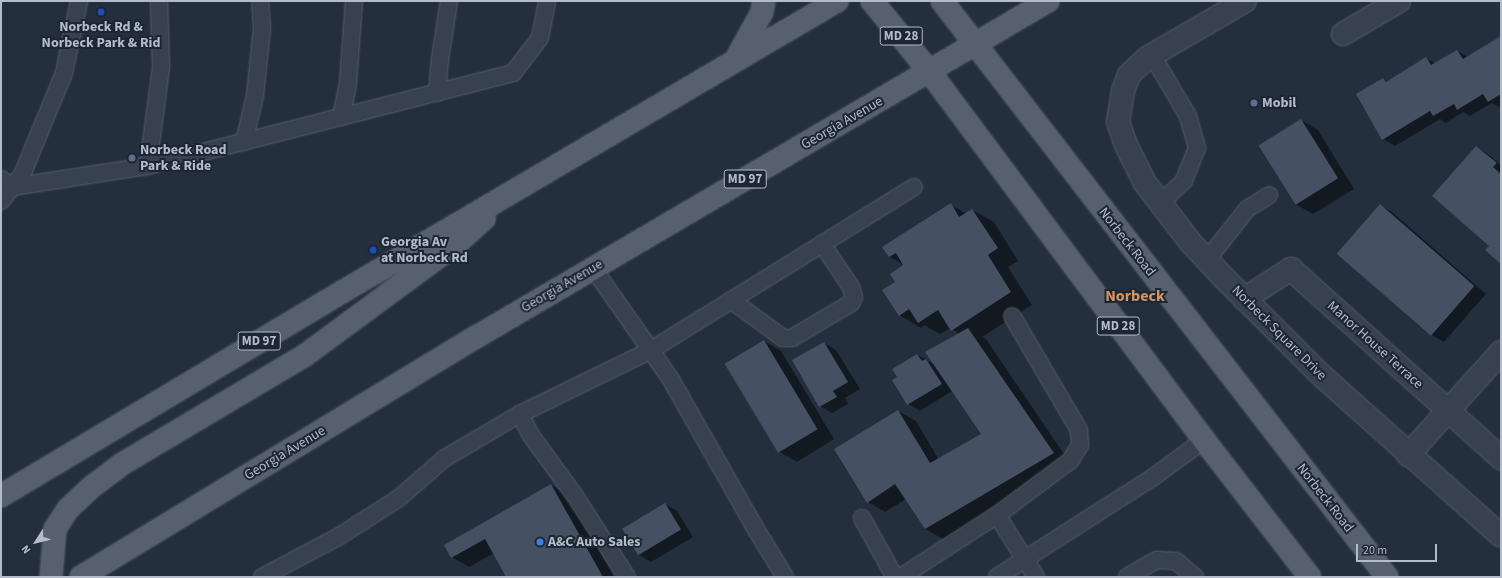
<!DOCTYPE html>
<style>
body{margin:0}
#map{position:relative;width:1502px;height:578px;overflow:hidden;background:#242f3e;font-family:"Source Sans 3",sans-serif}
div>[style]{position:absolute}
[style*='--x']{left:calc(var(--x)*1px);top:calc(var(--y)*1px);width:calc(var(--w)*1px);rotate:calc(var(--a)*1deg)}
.shadow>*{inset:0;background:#0007}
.building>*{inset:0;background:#455162;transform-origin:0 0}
.roads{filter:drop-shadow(0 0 1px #565f6c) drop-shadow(0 0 1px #565f6c)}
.service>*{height:16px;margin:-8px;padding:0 8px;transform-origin:8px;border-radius:8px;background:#38414e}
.minor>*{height:22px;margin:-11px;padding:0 11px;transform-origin:11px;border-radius:11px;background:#38414e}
.primary>*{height:22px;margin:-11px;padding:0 11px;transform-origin:11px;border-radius:11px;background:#56606e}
.dots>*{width:11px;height:11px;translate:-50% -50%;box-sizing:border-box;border:2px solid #1d2633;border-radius:50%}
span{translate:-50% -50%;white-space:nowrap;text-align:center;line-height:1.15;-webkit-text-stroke:4px #1d2633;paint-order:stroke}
.shield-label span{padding:1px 3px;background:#1d2633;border:1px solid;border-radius:3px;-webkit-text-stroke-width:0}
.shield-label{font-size:13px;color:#b4bcc9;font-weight:700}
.poi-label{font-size:14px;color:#b4bcc9;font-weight:700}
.left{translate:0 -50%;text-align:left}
.street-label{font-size:14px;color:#b4bcc9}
.quarter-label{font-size:16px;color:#d59563;font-weight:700}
.frame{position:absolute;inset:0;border:2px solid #b4bcc9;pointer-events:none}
.north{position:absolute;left:16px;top:522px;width:40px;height:40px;-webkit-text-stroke:3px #1d2633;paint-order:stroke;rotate:234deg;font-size:11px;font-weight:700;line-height:16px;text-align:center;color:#b4bcc9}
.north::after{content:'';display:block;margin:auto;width:14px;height:18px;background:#b4bcc9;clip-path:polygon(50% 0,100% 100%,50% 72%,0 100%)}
.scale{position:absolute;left:1356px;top:544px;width:81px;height:18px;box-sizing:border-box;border:2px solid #b4bcc9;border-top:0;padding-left:5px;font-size:12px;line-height:14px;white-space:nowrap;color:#b4bcc9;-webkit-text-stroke:3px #1d2633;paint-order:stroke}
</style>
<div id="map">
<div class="shadow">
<div style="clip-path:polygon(1501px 37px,1501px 108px,1492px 103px,1470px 116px,1463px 112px,1446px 123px,1440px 119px,1395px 146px,1383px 139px,1383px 79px,1388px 82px,1426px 58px,1436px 64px,1457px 51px,1468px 57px)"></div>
<div style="clip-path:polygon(1301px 120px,1318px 130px,1354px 189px,1313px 214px,1295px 204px)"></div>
<div style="clip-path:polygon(1476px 147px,1488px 154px,1501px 165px,1501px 263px,1491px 246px)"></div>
<div style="clip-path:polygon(951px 205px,967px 214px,972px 210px,994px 222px,1018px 261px,1008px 267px,1032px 305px,982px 337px,986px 339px,1070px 463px,943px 539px,925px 529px,906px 499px,885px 512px,868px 502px,898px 411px,916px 421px,939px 460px,982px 435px,952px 391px,920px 411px,908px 404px,898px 378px,918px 355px,935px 365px,959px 334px,951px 328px,940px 334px,924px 325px,921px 328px,899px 315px,896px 283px,905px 266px,889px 256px)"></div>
<div style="clip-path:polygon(1380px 205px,1392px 212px,1486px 294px,1444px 342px,1432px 335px,1338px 254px)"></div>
<div style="clip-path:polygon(764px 341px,781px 351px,834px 439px,797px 462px,780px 452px)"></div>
<div style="clip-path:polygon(824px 343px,836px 350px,860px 389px,845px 398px,848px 404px,832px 413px,820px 406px)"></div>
<div style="clip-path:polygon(551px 485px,568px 495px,614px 577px,507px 577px,494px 553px,469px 567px,452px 557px)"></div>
<div style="clip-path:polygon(665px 504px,677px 511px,693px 537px,651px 562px,639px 555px,623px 529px)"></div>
</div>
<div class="building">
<div style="clip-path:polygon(1501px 36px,1501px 94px,1488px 102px,1483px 94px,1457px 110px,1454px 104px,1433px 116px,1430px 111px,1382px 140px,1356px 94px,1383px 78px,1386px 82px,1426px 57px,1431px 65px,1457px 50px,1463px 59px)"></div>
<div style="left:1301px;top:119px;width:70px;height:50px;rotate:58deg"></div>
<div style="clip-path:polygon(1476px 146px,1497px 163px,1493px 167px,1501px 174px,1501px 264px,1485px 250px,1489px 246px,1432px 196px)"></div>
<div style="clip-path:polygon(951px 203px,959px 217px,972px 209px,998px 248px,988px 255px,1011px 292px,951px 331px,938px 310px,918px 323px,909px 309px,899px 316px,882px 290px,895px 282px,890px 274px,903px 265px,896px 253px,889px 257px,882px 247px)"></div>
<div style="left:1380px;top:204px;width:125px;height:66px;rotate:41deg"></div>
<div style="clip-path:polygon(968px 328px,1054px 453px,925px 529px,895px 484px,867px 503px,834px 449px,898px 410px,930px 463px,981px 434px,925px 352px)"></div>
<div style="left:764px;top:340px;width:104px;height:46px;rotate:59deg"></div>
<div style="clip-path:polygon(824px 342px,848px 382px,833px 391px,837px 397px,819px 407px,792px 360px)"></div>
<div style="clip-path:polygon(917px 354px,922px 361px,926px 359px,942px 384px,907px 405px,892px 380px,897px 377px,892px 369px)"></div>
<div style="clip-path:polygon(551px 484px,603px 577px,506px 577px,485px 539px,451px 558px,444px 545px)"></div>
<div style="left:665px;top:503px;width:31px;height:50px;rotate:59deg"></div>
</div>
<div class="roads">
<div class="service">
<div style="--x:1152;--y:55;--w:71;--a:59.5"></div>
<div style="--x:1188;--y:116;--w:33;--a:74"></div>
<div style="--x:1197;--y:148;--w:35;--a:112"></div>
<div style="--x:1184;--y:181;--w:33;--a:137"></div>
<div style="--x:437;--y:93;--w:34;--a:-85"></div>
<div style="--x:440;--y:59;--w:59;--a:-81.2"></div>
<div style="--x:341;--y:117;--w:35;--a:-78"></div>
<div style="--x:348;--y:83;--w:82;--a:-85.8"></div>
<div style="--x:244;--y:142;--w:47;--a:-76.6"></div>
<div style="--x:255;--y:96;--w:68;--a:-84.1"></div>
<div style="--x:262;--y:28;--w:27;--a:-94"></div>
<div style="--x:148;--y:166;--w:100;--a:-82.5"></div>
<div style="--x:161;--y:67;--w:66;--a:-91.7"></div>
<div style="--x:1;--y:179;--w:14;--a:36"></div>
<div style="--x:12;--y:187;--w:138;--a:-8.8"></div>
<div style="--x:148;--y:166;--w:377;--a:-14.3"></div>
<div style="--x:513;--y:73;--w:44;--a:-52.4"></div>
<div style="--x:540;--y:38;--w:38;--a:-79"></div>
<div style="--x:1;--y:201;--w:33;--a:-51"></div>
<div style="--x:22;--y:175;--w:110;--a:-67.6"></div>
<div style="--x:64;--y:73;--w:74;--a:-78.2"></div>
<div style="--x:1207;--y:260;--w:65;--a:-51.9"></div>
<div style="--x:1247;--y:209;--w:26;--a:-32"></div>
<div style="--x:593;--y:268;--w:134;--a:55"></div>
<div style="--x:670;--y:378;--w:170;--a:60.4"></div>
<div style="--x:754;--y:526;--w:60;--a:58.7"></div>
<div style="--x:731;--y:300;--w:64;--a:36.2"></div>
<div style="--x:783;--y:338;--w:9;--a:0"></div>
<div style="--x:792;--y:338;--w:69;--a:-30.7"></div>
<div style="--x:851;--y:303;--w:7;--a:-63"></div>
<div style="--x:854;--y:297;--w:10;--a:-107"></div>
<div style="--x:851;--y:287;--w:52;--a:-124"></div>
<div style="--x:520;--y:414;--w:22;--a:63"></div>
<div style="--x:530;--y:434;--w:77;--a:54"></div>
<div style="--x:575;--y:496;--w:96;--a:57.3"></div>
<div style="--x:997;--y:515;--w:92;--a:-36.6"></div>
<div style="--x:1071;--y:460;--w:17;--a:-59"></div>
<div style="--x:1080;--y:445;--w:15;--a:-94"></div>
<div style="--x:1079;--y:430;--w:132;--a:-120.4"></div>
<div style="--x:862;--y:518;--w:64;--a:61"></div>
<div style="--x:893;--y:574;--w:7;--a:27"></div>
<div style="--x:262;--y:577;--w:86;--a:-27.8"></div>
<div style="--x:338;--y:537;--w:72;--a:-32.6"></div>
<div style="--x:399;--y:498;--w:61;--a:-41"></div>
<div style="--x:445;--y:458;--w:87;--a:-30.4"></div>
<div style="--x:520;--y:414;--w:146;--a:-26"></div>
<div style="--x:651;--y:350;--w:309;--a:-31.8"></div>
<div style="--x:901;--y:577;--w:114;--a:-32.9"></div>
<div style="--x:997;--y:515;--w:73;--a:57.8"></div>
<div style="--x:997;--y:577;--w:184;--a:-32.6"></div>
<div style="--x:1152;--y:478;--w:64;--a:-36.2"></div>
<div style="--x:1127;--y:577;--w:34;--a:-30"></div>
<div style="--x:1157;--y:560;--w:19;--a:3"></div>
<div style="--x:1176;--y:561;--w:25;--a:40"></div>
</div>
<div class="minor">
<div style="--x:1245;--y:1;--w:113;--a:149.8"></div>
<div style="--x:1147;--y:58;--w:25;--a:137"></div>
<div style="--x:1129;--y:75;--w:17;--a:111"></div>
<div style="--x:1123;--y:91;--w:31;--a:99"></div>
<div style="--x:1118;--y:122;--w:24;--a:71"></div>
<div style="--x:1126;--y:145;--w:42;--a:63.4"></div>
<div style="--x:1145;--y:183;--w:76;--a:52.5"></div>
<div style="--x:1191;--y:243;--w:50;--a:46.6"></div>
<div style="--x:1225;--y:279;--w:136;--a:45"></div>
<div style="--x:1321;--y:375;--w:241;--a:41.8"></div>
<div style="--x:1343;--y:34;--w:65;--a:-30.5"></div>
<div style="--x:1244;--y:299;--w:56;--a:-32.6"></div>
<div style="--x:1291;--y:269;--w:283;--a:42"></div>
<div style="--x:1408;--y:455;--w:139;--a:-47.9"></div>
</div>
<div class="primary">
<div style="--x:872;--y:1;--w:90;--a:50.8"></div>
<div style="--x:929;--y:71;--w:460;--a:53.3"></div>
<div style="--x:1204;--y:440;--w:173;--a:52.3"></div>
<div style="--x:942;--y:1;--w:728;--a:52.31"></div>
<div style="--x:735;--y:61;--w:56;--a:-61.1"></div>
<div style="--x:762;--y:12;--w:11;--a:-80"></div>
<div style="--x:1;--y:496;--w:378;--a:-30.9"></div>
<div style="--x:325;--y:302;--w:594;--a:-30.45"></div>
<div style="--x:51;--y:577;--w:48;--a:-85.2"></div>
<div style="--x:55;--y:529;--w:24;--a:-57"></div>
<div style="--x:68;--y:509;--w:34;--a:-43"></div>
<div style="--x:93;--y:486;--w:36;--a:-37"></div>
<div style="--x:122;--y:464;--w:212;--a:-30.7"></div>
<div style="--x:304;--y:356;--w:189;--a:-36.4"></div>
<div style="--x:456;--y:244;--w:38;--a:-42"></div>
<div style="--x:81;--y:577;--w:464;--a:-31.3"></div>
<div style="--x:478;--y:336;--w:661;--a:-30.44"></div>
</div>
</div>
<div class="dots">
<div style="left:101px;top:12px;background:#1a4fb4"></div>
<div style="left:1254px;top:103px;background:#5c6f8a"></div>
<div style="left:132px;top:158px;background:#5c6f8a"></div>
<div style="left:373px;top:250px;background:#1a4fb4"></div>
<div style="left:540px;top:542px;background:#3f7fe0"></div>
</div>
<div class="shield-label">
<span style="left:901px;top:36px">MD 28</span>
<span style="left:745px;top:179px">MD 97</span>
<span style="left:1118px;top:326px">MD 28</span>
<span style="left:259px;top:341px">MD 97</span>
</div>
<div class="poi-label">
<span style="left:101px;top:35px">Norbeck Rd &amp;<br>Norbeck Park &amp; Rid</span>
<span class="left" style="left:1262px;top:103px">Mobil</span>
<span class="left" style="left:140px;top:158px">Norbeck Road<br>Park &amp; Ride</span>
<span class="left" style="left:381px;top:250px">Georgia Av<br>at Norbeck Rd</span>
<span class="left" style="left:548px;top:542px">A&amp;C Auto Sales</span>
</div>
<div class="street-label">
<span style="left:842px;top:123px;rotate:-30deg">Georgia Avenue</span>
<span style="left:1127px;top:242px;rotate:52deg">Norbeck Road</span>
<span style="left:562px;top:286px;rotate:-30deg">Georgia Avenue</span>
<span style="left:1279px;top:333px;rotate:45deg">Norbeck Square Drive</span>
<span style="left:1375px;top:345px;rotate:42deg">Manor House Terrace</span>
<span style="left:285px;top:453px;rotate:-31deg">Georgia Avenue</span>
<span style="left:1325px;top:498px;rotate:52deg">Norbeck Road</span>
</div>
<div class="quarter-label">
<span style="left:1135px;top:296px">Norbeck</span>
</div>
<div class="frame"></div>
<div class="north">N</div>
<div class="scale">20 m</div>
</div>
